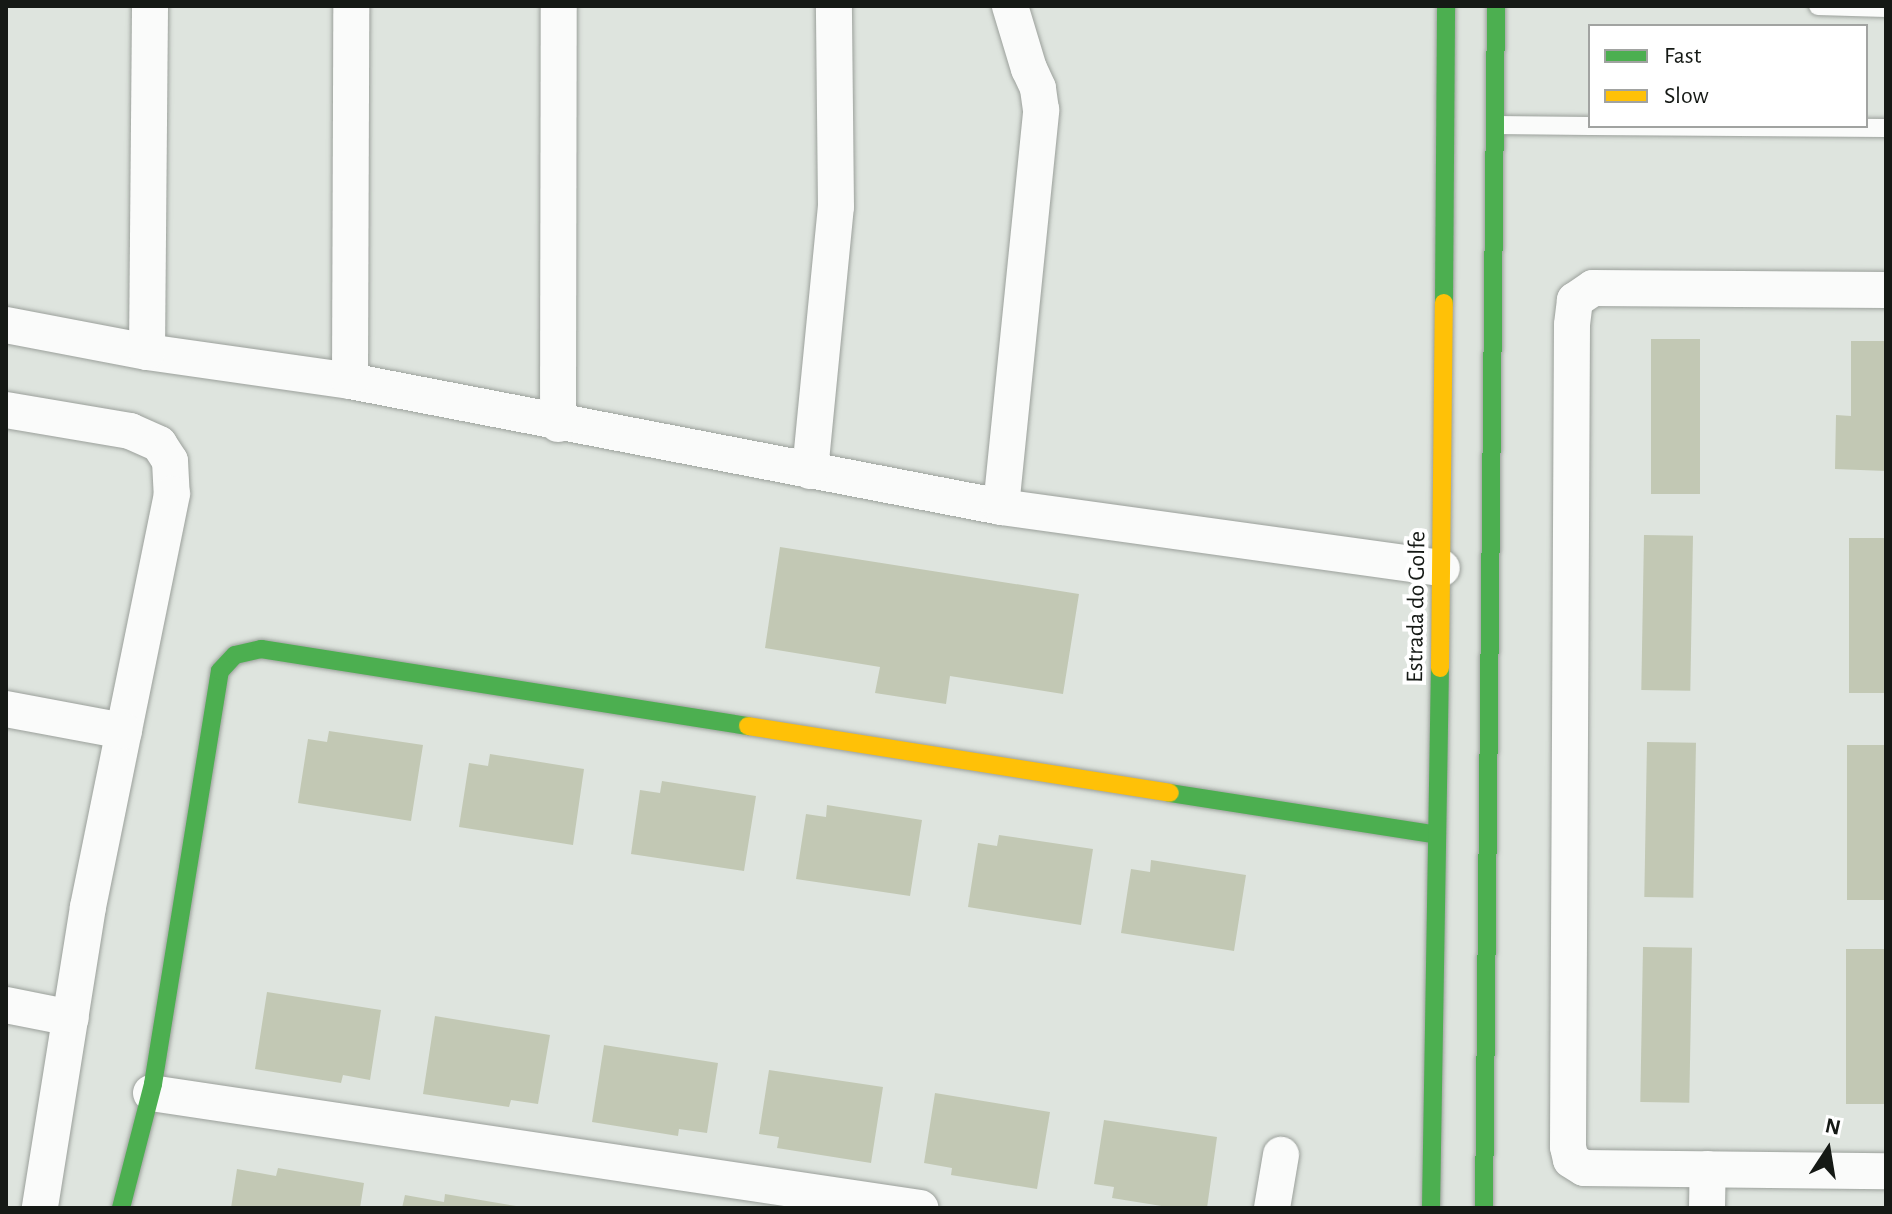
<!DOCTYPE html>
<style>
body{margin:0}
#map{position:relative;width:1892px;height:1214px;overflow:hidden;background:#dee4de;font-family:"Alegreya Sans",sans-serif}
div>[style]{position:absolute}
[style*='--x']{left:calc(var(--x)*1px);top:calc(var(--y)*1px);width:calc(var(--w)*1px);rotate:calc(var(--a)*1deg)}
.building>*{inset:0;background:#c2c8b4;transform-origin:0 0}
.roads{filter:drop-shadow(0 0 2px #9ba09b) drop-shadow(0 0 2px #9ba09b)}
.lane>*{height:18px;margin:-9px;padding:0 9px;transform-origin:9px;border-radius:9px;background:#fafbfa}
.street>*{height:36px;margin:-18px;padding:0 18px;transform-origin:18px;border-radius:18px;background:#fafbfa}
.fast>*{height:18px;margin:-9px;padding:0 9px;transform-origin:9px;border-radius:9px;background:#4caf50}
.slow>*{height:18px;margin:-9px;padding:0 9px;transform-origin:9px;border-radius:9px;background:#ffc107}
span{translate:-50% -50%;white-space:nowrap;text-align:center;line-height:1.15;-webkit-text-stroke:8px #fff;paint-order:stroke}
.street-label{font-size:24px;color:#151915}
.frame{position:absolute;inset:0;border:8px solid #151915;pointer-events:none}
.legend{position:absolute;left:1588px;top:24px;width:280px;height:104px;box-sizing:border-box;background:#fff;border:2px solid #a1a3a1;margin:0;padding:10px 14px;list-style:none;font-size:24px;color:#151915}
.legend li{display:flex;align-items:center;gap:16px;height:40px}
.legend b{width:40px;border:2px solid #a1a3a1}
.north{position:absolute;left:1788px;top:1110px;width:80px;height:80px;-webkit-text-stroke:6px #fff;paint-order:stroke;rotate:12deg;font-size:22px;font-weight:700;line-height:32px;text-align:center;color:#151915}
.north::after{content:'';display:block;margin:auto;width:28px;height:36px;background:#151915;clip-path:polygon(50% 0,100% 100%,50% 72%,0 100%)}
</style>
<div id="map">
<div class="building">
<div style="left:1651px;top:339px;width:49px;height:155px"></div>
<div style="clip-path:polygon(1851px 341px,1886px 341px,1886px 471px,1835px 469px,1836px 415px,1851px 416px)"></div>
<div style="left:1644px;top:535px;width:49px;height:155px;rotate:1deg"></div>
<div style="left:1849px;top:538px;width:37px;height:155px"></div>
<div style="clip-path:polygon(780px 547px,1079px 594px,1063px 694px,950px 676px,946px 704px,875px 693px,880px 667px,765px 648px)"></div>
<div style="clip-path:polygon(329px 731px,423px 745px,411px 821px,298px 803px,308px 739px,327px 742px)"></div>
<div style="left:1647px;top:742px;width:49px;height:155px;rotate:1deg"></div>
<div style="left:1847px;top:745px;width:39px;height:155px"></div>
<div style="clip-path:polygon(490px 754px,584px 769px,573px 845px,459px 827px,469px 763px,488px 766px)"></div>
<div style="clip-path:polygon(662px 781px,756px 796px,744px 871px,631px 854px,640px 790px,660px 793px)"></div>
<div style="clip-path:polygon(827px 805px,922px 820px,910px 896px,796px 879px,806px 814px,826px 817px)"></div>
<div style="clip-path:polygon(999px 835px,1093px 849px,1081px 925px,968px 907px,978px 843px,997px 846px)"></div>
<div style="clip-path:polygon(1151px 860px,1246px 875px,1234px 951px,1121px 933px,1131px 869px,1150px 872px)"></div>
<div style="left:1643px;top:947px;width:49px;height:155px;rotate:1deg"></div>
<div style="left:1846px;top:949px;width:40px;height:155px"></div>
<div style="clip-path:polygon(267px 992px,381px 1010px,370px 1080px,343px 1075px,341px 1083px,255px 1069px)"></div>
<div style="clip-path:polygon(435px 1016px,550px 1035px,538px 1104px,511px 1100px,509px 1107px,423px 1094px)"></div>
<div style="clip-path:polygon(604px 1045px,718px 1063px,707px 1133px,679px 1129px,678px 1136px,592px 1122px)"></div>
<div style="clip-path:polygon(769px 1070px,883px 1087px,871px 1163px,777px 1148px,779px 1137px,759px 1134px)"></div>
<div style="clip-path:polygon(935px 1093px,1050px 1112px,1037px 1189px,951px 1175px,952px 1168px,924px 1163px)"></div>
<div style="clip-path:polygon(1104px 1120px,1217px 1137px,1207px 1208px,1174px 1208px,1112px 1198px,1114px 1187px,1094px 1184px)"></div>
<div style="clip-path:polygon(278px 1168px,364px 1183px,360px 1208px,231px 1208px,237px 1169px,276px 1176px)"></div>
<div style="clip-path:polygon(445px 1194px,516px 1206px,516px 1208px,402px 1208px,405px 1195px,444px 1202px)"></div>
</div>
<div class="roads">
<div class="lane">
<div style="--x:1818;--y:6;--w:68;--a:1.7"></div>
<div style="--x:1495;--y:125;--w:95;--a:0.6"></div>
<div style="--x:1591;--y:126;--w:295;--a:0.4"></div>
</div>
<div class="street">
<div style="--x:1886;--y:290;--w:293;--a:-179.6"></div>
<div style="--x:1593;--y:288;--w:22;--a:146"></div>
<div style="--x:1575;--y:300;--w:25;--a:97"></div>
<div style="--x:1572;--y:325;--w:822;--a:90.28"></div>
<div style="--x:1568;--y:1147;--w:13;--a:77"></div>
<div style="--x:1571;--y:1160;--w:15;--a:32"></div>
<div style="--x:1584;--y:1168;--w:302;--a:0.6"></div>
<div style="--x:6;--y:325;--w:144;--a:10.8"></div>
<div style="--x:147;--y:352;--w:205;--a:8.1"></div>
<div style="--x:350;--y:381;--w:663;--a:10.95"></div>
<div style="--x:1001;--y:507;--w:445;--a:7.9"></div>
<div style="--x:147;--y:352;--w:346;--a:-89.5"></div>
<div style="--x:350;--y:381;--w:375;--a:-89.8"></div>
<div style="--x:6;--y:410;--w:126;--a:9.6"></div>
<div style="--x:130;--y:431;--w:32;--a:24"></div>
<div style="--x:159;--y:444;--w:20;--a:57"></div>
<div style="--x:170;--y:461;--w:33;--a:87"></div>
<div style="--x:172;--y:494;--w:421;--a:101.5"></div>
<div style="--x:88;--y:907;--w:305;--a:99.1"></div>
<div style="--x:558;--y:424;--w:418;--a:-89.9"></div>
<div style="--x:810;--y:471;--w:265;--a:-84.4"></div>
<div style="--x:836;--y:207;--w:201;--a:-90.6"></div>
<div style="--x:1001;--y:507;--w:399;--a:-84.2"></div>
<div style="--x:1041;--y:110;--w:22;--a:-98"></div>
<div style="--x:1038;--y:88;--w:21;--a:-115"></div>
<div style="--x:1029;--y:69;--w:66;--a:-106.8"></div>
<div style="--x:6;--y:709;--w:120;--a:10.6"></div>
<div style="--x:6;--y:1005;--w:66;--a:11.3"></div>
<div style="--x:151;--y:1093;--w:778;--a:8.51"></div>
<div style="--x:1272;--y:1208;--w:54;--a:-80.4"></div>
<div style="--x:1707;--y:1208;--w:39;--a:-89"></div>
</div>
<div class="fast">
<div style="--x:1444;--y:303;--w:297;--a:-89.6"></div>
<div style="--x:1170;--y:793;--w:270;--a:8.9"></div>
<div style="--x:121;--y:1208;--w:128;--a:-75.5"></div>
<div style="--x:153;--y:1084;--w:418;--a:-80.8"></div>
<div style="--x:220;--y:671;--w:22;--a:-47"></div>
<div style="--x:235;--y:655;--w:27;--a:-13"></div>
<div style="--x:261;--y:649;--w:493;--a:9"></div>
<div style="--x:1431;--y:1208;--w:540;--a:-89.05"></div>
<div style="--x:1484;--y:1208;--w:1202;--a:-89.43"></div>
</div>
<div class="slow">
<div style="--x:1440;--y:668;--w:365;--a:-89.4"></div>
<div style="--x:748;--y:726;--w:427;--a:9"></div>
</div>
</div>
<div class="street-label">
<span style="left:1417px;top:607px;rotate:-89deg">Estrada do Golfe</span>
</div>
<div class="frame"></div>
<ul class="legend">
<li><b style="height:10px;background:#4caf50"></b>Fast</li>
<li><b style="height:10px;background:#ffc107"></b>Slow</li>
</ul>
<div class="north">N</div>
</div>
